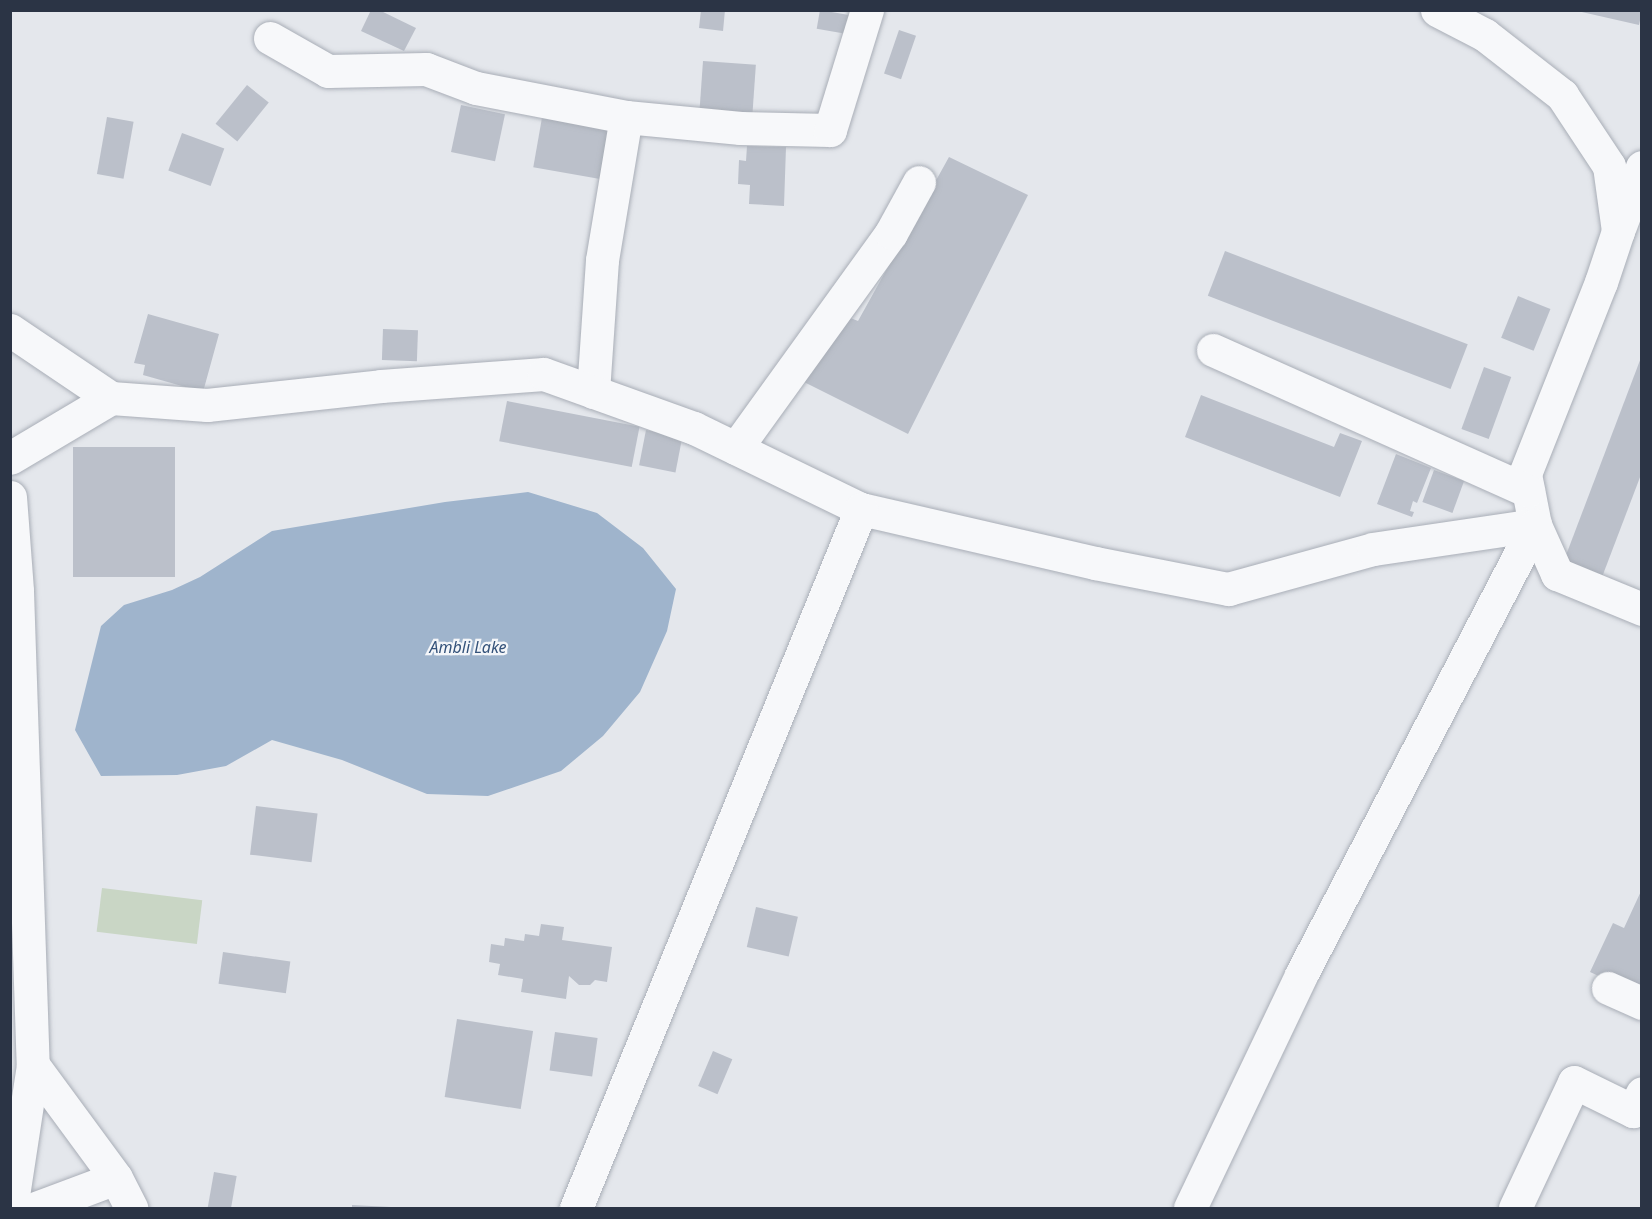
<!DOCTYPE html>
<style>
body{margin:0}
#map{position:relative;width:1652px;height:1219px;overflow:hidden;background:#e4e7ec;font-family:"Noto Sans",sans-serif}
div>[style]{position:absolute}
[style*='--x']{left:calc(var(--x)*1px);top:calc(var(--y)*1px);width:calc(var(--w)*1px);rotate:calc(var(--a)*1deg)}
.green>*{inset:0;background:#c9d6c5;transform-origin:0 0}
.water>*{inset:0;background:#9fb4cc}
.building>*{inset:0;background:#bbc0ca;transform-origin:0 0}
.roads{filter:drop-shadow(0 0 2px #a9aeb7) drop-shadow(0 0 2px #a9aeb7)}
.minor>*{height:33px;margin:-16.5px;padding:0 16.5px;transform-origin:16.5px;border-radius:16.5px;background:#f7f8fa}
span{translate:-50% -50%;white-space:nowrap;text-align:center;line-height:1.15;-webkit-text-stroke:4.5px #f4f6f9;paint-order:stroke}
.water-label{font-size:16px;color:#34527a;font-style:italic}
.frame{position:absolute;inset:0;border:12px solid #2b3445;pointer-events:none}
</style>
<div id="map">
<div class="green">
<div style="left:102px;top:888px;width:101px;height:44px;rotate:7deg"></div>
</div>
<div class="water">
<div style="clip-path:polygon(528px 492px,597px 513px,643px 548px,676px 589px,667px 631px,640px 692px,603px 736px,561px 771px,488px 796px,427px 794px,342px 760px,272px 740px,226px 766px,177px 775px,101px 776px,75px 730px,101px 626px,124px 605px,172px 590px,200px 577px,272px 531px,445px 502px)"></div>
</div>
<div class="building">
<div style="clip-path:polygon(371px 10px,379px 10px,416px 28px,404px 51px,361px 31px)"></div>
<div style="clip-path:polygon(701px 10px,725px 10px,723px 31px,699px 28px)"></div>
<div style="left:820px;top:10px;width:41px;height:19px;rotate:10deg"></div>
<div style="clip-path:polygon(1573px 10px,1642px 10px,1642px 11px,1639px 25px)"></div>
<div style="left:899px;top:30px;width:18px;height:46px;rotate:19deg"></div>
<div style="left:703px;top:61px;width:53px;height:52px;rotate:4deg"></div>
<div style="left:247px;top:85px;width:28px;height:50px;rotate:39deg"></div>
<div style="left:461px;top:105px;width:45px;height:48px;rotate:12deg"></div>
<div style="left:543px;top:112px;width:75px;height:56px;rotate:10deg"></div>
<div style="left:107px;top:117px;width:27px;height:58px;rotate:10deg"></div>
<div style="left:182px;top:133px;width:45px;height:40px;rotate:20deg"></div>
<div style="clip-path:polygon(747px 146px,786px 147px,784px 206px,749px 204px,750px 185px,738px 184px,739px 160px,746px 161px)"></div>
<div style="clip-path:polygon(949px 157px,1028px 195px,908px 434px,804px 382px,838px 313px,858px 321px)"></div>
<div style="left:1225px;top:251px;width:260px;height:48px;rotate:21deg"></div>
<div style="left:1518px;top:296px;width:35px;height:45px;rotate:22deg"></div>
<div style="clip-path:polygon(148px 314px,219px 334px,203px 392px,143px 375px,145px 365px,134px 363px)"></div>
<div style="left:383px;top:329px;width:35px;height:31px;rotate:2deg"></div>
<div style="clip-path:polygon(1642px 355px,1642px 472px,1599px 585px,1560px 571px)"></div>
<div style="left:1484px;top:367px;width:29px;height:66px;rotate:20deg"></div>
<div style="clip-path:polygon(1201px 395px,1334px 447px,1340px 433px,1362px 441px,1340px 497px,1185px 437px)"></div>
<div style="left:507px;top:401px;width:135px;height:41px;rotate:11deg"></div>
<div style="left:646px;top:430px;width:37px;height:36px;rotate:11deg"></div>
<div style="left:73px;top:447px;width:102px;height:130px"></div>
<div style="clip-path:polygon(1396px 454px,1431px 468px,1417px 503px,1413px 501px,1410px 511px,1414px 512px,1412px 517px,1377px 504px)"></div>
<div style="left:1434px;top:470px;width:32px;height:34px;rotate:20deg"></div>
<div style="left:256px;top:806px;width:62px;height:49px;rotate:7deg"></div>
<div style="clip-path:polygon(1642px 889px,1642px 996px,1590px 972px,1613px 923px,1624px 928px)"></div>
<div style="left:756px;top:907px;width:43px;height:41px;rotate:13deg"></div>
<div style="clip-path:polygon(541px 924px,564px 927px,562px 940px,612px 947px,607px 982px,595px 980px,590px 985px,579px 985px,569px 976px,566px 999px,521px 992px,523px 979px,498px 975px,500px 964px,489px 962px,491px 944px,504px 946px,505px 938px,524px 941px,525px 934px,539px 936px)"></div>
<div style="left:223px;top:952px;width:68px;height:32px;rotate:8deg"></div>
<div style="left:457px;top:1019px;width:77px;height:79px;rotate:9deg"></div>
<div style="left:555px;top:1032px;width:43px;height:39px;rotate:8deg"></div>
<div style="left:713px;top:1051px;width:21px;height:38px;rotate:23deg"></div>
<div style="left:214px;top:1172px;width:23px;height:36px;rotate:10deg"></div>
<div style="clip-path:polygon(352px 1205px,391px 1207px,391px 1208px,352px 1208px)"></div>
</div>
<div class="roads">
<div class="minor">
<div style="--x:1437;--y:10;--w:54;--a:27.5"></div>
<div style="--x:1485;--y:35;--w:98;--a:37.9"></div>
<div style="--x:1562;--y:95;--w:85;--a:56.5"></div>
<div style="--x:1609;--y:166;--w:66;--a:82.1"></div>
<div style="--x:1618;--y:231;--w:54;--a:108.4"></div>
<div style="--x:1601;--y:282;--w:206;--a:111.6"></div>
<div style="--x:1525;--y:474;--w:52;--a:78.9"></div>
<div style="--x:1535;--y:525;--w:54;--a:65.8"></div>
<div style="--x:1557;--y:574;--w:92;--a:22.4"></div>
<div style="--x:270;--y:38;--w:67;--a:29.6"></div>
<div style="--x:328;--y:71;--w:98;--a:-1.2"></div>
<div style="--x:426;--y:69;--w:53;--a:20.8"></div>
<div style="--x:476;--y:88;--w:153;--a:10.9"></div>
<div style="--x:626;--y:117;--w:115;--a:5.5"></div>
<div style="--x:740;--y:128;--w:90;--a:1.3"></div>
<div style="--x:830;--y:130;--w:126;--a:-72.9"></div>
<div style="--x:1620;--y:226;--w:63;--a:-69.6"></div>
<div style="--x:10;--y:330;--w:122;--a:34"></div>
<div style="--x:111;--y:398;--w:117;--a:149.3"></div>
<div style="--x:1213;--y:350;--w:345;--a:24.1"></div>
<div style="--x:593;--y:392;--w:132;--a:-86.1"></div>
<div style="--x:602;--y:260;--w:145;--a:-80.5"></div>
<div style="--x:111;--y:398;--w:96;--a:4.2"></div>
<div style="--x:207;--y:405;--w:175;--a:-6.2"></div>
<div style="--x:381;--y:386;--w:163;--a:-4.2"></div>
<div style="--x:544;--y:374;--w:159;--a:19.8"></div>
<div style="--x:694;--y:428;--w:186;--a:25.9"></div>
<div style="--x:861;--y:509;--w:240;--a:13"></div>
<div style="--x:1095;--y:563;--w:136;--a:11.1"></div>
<div style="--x:1228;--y:589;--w:150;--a:-15.4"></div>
<div style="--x:1373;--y:549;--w:164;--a:-8.4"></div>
<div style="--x:736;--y:448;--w:265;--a:-54.2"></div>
<div style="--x:891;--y:233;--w:58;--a:-61.2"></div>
<div style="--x:10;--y:497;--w:94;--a:85.7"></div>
<div style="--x:17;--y:591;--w:474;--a:88.1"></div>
<div style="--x:33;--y:1065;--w:145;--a:98.7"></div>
<div style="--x:1608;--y:988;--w:37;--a:24"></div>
<div style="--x:33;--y:1065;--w:140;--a:53.7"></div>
<div style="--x:116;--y:1178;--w:34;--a:63"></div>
<div style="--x:36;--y:1208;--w:85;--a:-20.6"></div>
<div style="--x:576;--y:1208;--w:755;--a:-67.82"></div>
<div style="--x:1190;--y:1208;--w:258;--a:-64.5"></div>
<div style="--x:1301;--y:975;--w:507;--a:-62.53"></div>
<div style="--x:1515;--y:1208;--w:139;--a:-64.9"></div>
<div style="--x:1574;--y:1082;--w:66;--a:26.2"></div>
<div style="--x:1633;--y:1111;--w:20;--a:-63"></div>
</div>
</div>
<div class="water-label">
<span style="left:468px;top:647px">Ambli Lake</span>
</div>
<div class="frame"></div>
</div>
